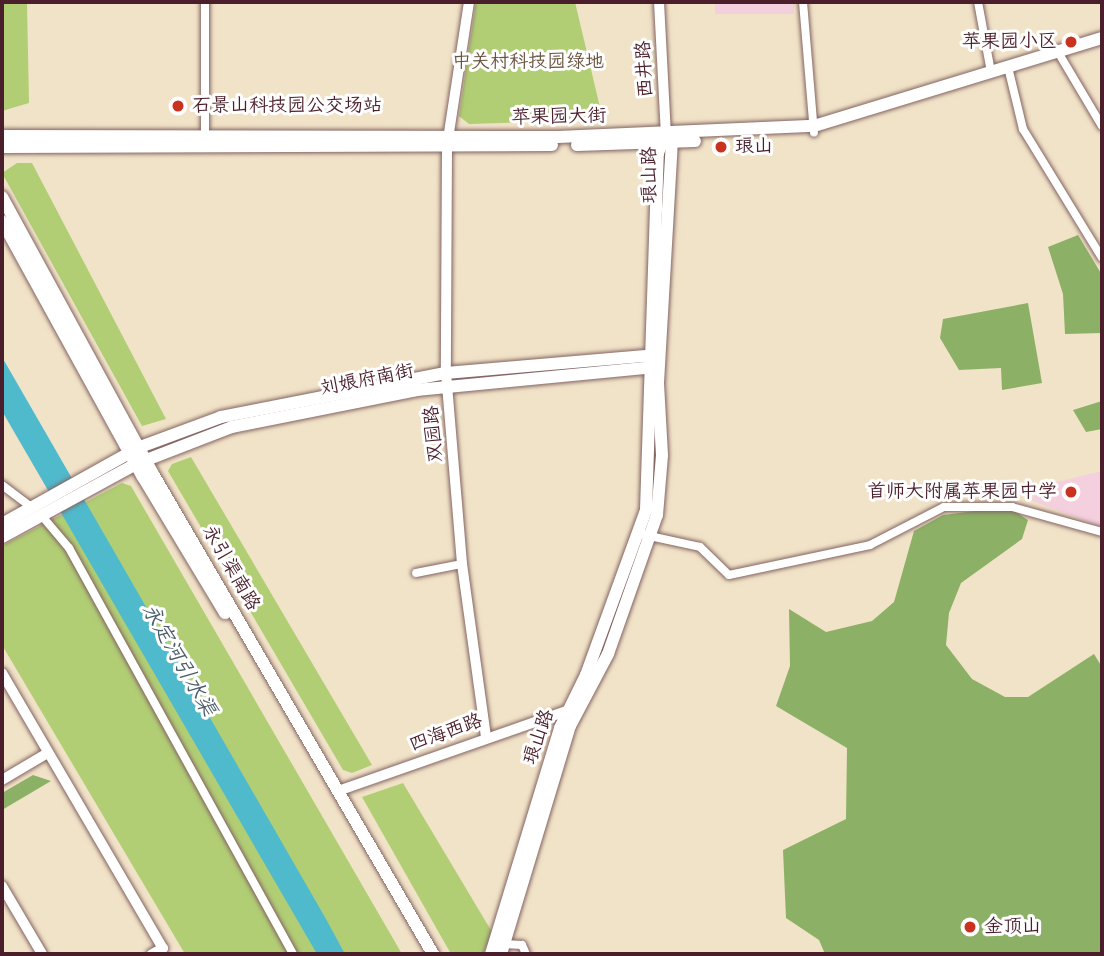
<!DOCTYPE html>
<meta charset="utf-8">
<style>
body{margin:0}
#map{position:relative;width:1104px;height:956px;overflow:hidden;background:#f1e3c8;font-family:"Architects Daughter","LXGW WenKai TC",sans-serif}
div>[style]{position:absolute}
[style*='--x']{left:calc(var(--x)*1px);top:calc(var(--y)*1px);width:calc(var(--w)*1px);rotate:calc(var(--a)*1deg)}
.built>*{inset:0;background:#f4cfdd;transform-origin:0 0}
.green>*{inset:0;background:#b1ce75}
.forest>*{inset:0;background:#8cb166}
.water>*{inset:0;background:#4fbacc}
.roads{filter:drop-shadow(0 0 2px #846462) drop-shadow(0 0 2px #846462)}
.minor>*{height:8px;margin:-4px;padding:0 4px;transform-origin:4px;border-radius:4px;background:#fff}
.tertiary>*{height:10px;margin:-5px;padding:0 5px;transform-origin:5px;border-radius:5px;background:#fff}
.secondary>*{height:12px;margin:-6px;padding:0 6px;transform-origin:6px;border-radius:6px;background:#fff}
.primary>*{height:12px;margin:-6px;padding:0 6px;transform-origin:6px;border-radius:6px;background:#fff}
.dots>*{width:19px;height:19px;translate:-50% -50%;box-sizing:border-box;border:4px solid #fff;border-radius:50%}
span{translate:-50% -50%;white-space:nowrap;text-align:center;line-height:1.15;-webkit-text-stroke:6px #fff;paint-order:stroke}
.poi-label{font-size:19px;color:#4a1f2b}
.right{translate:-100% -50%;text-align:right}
.left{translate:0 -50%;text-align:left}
.park-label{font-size:19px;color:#695441}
.street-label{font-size:19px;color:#4a1f2b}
.water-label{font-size:21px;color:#4c5d6b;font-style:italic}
.frame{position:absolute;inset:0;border:4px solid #4a1f2b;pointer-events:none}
</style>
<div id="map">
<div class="built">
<div style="left:715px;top:2px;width:79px;height:12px"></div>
<div style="clip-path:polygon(1102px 471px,1102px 527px,1030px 500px,1049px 484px)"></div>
</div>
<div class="green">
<div style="clip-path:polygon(2px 2px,27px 2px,29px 103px,2px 111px)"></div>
<div style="clip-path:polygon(476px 2px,575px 2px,603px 120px,469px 124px,459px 116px)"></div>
<div style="clip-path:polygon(17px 163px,32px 163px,166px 419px,142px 426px,2px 173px)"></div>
<div style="clip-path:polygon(191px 457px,372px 765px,352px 773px,343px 770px,168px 471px,172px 464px)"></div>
<div style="clip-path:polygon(122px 483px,131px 486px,402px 954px,185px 954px,2px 645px,2px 546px)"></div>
<div style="clip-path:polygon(403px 783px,492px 932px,483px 954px,451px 954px,362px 797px)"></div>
</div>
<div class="forest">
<div style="clip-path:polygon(1078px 235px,1102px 275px,1102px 333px,1065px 334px,1063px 294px,1048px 247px)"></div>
<div style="clip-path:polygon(1028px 303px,1042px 383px,1002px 390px,1001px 368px,959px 370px,940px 338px,943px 319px)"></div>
<div style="clip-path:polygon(1102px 401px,1102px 429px,1086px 432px,1073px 410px)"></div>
<div style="clip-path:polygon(1008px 507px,1028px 520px,1022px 539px,961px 583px,949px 613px,946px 645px,972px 679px,1005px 697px,1028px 697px,1094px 654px,1102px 667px,1102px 954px,825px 954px,819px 940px,786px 918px,783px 850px,846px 819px,847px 748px,776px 706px,790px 666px,789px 609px,826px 632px,872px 621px,894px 602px,914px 531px,943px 515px)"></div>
<div style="clip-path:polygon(33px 775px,51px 781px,2px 810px,2px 793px)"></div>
</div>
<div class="water">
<div style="clip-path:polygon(2px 357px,326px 919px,345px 954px,317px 954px,2px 411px)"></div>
</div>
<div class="roads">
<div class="minor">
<div style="--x:803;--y:2;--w:131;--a:85.2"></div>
<div style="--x:978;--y:2;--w:71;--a:79.5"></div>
<div style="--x:1058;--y:52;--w:86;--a:59.3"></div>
<div style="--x:1008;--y:67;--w:64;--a:76.4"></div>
<div style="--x:1023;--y:129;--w:151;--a:58.5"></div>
<div style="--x:205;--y:136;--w:134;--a:-90"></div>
<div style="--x:2;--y:485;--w:39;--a:37"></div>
<div style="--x:42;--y:516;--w:42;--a:49.8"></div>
<div style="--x:69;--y:548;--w:464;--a:61.1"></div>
<div style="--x:645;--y:535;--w:56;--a:12.3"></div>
<div style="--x:700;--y:547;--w:40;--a:44"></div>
<div style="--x:729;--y:575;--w:144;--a:-12"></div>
<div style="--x:870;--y:545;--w:83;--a:-27.2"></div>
<div style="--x:944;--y:507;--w:68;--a:0"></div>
<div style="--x:1012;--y:507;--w:93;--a:15.5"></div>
<div style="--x:416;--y:573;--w:47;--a:-11.1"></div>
<div style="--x:504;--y:944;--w:18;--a:3"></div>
<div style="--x:522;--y:945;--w:10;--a:66"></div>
</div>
<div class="tertiary">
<div style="--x:469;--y:2;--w:146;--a:98.7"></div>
<div style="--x:447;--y:146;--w:227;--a:90.3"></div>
<div style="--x:446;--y:373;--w:192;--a:85.2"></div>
<div style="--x:462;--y:564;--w:174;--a:82.1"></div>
<div style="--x:659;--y:2;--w:132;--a:87"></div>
<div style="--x:2;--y:673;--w:319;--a:59.7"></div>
<div style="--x:163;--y:948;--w:13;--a:151"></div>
<div style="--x:2;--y:780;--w:51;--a:-30.6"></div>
<div style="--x:338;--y:791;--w:243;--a:-19.3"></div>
<div style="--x:2;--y:886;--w:79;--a:59.5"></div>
</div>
<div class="secondary">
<div style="--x:2;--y:136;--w:556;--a:0.1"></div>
<div style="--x:558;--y:137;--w:256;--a:-2.5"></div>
<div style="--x:814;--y:126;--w:301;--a:-17"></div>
<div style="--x:577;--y:145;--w:118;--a:-1.9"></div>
<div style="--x:2;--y:147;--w:550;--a:-0.21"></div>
<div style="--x:2;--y:524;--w:158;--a:-29.2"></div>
<div style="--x:140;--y:447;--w:86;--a:-20.3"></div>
<div style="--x:221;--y:417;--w:229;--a:-11.1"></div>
<div style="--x:446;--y:373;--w:212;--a:-4.9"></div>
<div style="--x:2;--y:537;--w:153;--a:-28.6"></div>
<div style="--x:136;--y:464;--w:103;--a:-21.1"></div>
<div style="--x:232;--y:427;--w:189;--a:-11.3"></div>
<div style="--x:417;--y:390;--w:241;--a:-5.5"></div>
<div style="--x:491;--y:954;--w:236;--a:-73"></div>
<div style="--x:560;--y:728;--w:59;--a:-63.9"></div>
<div style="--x:586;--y:675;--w:176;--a:-70"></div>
<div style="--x:646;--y:510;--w:357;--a:-88.1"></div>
<div style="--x:658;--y:153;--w:17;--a:-69"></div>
<div style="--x:501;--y:954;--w:238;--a:-73.2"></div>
<div style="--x:570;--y:726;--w:81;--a:-62.2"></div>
<div style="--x:608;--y:654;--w:147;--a:-70.6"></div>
<div style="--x:657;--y:515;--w:60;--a:-85.2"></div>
<div style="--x:662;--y:455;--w:72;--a:-93.2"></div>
<div style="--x:658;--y:383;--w:240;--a:-86.7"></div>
<div style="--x:672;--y:143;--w:6;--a:-121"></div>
</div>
<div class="primary">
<div style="--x:2;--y:197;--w:315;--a:61.4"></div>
<div style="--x:153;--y:474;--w:556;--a:59.74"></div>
<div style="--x:2;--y:221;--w:292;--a:61.2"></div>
<div style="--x:143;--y:477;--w:159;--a:58.9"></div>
</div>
</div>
<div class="dots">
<div style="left:1071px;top:42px;background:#c8321e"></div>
<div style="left:178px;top:106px;background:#c8321e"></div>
<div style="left:721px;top:147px;background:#c8321e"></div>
<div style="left:1071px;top:492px;background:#c8321e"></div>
<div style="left:970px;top:927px;background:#c8321e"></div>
</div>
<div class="poi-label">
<span class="right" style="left:1057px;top:42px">苹果园小区</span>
<span class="left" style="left:192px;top:106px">石景山科技园公交场站</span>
<span class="left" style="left:735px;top:147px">琅山</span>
<span class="right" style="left:1057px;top:492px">首师大附属苹果园中学</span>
<span class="left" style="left:984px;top:927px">金顶山</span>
</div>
<div class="park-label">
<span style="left:528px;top:62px">中关村科技园绿地</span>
</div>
<div class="street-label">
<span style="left:645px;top:69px;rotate:-93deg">西井路</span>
<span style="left:559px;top:117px;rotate:-1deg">苹果园大街</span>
<span style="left:650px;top:175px;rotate:-91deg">琅山路</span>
<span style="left:367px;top:380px;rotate:-11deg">刘娘府南街</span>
<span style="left:434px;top:434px;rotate:-95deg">双园路</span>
<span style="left:231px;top:568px;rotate:60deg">永引渠南路</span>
<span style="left:446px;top:733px;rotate:-20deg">四海西路</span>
<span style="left:539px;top:737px;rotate:-71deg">琅山路</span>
</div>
<div class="water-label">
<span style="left:179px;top:660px;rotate:60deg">永定河引水渠</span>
</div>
<div class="frame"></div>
</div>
